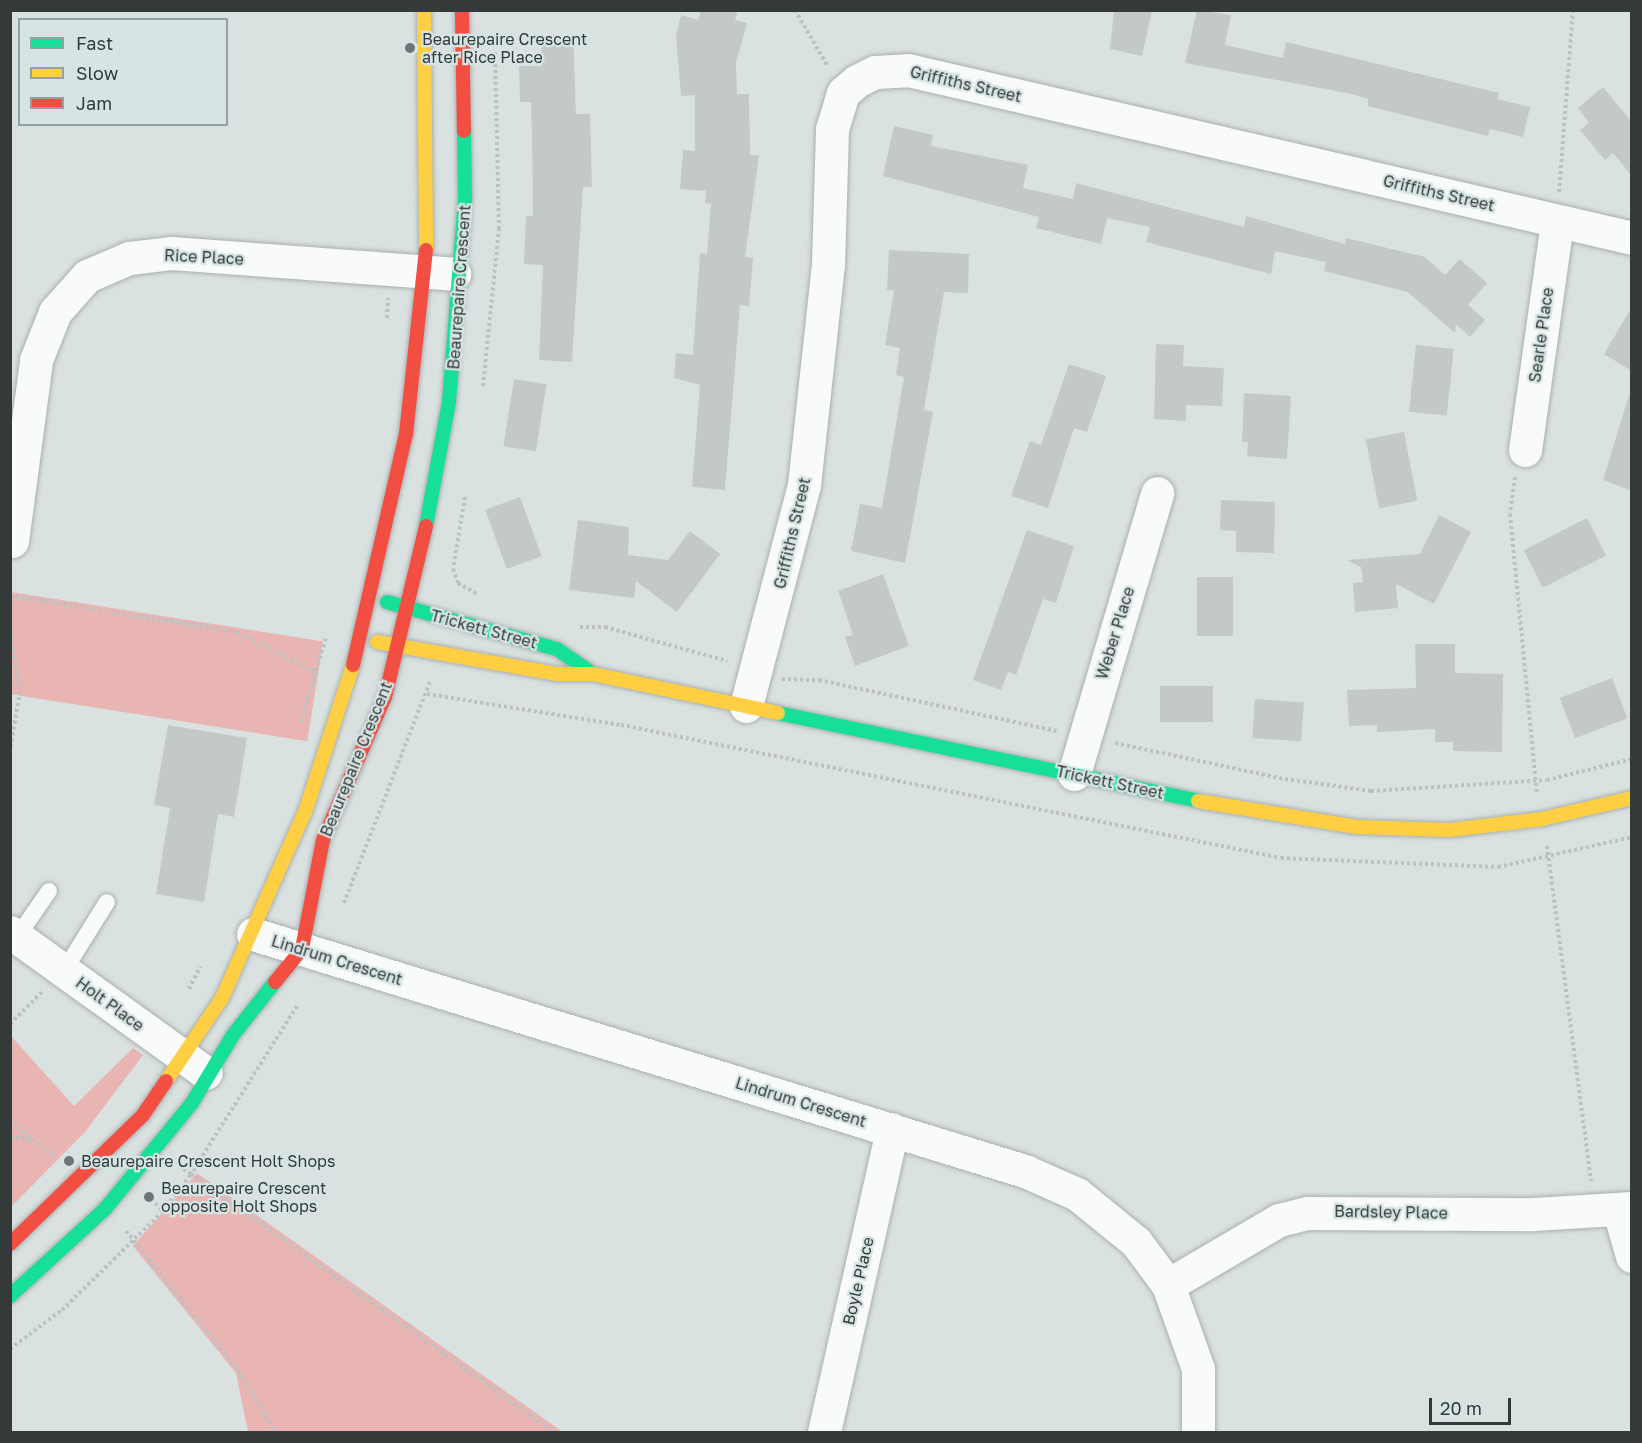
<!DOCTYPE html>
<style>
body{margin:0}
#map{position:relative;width:1642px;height:1443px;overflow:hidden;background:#dae2e1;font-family:"Golos Text",sans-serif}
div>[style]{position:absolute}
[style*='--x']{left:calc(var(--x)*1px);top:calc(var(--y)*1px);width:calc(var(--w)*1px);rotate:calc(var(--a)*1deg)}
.green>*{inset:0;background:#e8b5b2;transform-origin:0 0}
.building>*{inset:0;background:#c3c9c9;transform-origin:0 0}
.path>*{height:4px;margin-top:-2px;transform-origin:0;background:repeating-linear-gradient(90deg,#bec1c1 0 3px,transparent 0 6px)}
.roads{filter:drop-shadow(0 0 2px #aab0b0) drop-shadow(0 0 2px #aab0b0)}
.lane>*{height:16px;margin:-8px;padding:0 8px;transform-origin:8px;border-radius:8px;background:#f9fbfa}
.street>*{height:33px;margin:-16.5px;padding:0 16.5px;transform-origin:16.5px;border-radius:16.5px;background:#f9fbfa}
.fast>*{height:14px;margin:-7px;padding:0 7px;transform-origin:7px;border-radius:7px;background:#16e098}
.slow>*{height:14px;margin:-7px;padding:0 7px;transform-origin:7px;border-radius:7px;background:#ffcf43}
.jam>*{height:14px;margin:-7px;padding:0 7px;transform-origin:7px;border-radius:7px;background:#f24e42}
.dots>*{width:16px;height:16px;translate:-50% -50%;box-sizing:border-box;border:3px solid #d6e5e4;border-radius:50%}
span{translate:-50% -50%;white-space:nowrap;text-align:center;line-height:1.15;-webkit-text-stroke:4.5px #d6e5e4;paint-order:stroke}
.poi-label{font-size:16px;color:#343a3a}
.left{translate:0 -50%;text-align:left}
.street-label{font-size:16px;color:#343a3a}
.frame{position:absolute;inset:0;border:12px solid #343a3a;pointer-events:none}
.legend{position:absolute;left:18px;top:18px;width:210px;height:108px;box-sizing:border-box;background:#d6e5e4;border:2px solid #95a1a0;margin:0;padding:8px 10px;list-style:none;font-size:18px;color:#343a3a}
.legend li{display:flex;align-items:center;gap:12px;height:30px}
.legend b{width:30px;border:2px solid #95a1a0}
.scale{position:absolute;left:1429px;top:1398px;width:82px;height:27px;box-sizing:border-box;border:3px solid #343a3a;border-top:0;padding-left:8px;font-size:18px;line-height:21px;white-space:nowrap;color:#343a3a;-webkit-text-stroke:4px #d6e5e4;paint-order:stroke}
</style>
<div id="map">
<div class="green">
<div style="left:11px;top:592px;width:316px;height:101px;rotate:9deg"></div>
<div style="clip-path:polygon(11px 1036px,74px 1106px,133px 1048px,143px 1055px,85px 1132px,11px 1207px)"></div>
<div style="clip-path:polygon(197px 1173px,563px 1432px,248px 1432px,236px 1373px,133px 1246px)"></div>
</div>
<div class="building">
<div style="clip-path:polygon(701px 10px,738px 10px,735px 20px,747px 23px,736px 63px,737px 94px,749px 94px,750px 155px,759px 155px,745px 257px,753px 258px,749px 306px,740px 305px,725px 490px,692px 487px,700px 385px,674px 378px,676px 353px,693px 355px,700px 253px,707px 254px,711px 204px,705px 203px,706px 191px,680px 189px,683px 150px,695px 151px,695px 95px,681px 96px,676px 35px,681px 15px,698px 20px)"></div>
<div style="clip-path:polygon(1114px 10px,1152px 10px,1142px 56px,1110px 49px)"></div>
<div style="clip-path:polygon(1197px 10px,1231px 15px,1225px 45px,1283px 58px,1286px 42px,1499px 93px,1497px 99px,1530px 107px,1523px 137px,1490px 129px,1488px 136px,1368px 106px,1368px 99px,1352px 94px,1185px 63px)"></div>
<div style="clip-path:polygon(573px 35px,576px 114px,590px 114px,592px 187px,583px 187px,572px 362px,539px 360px,543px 265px,524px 264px,526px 216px,533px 216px,532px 134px,531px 102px,520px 102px,519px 66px,542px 66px,541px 36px)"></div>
<div style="clip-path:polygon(1603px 87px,1632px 122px,1632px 176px,1613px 153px,1605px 160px,1580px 130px,1589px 123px,1578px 108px)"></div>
<div style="clip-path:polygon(894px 126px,933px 135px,931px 146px,1028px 165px,1023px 188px,1073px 199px,1076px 183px,1244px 227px,1246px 216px,1345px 244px,1346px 238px,1425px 257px,1445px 275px,1460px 259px,1487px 283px,1468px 305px,1485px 320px,1470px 337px,1456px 324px,1455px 333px,1408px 292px,1324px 271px,1326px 262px,1275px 251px,1271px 274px,1146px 242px,1150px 227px,1107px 218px,1101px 244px,1036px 228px,1039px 217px,883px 176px)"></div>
<div style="clip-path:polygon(889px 250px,969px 254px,968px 293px,944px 292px,924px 410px,933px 412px,905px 563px,851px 551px,860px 504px,882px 508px,904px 377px,896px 375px,900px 348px,885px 345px,894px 290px,887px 290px)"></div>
<div style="clip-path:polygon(1632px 307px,1632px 371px,1604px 354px)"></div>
<div style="clip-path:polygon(1156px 344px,1184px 345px,1183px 366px,1224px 368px,1222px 406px,1186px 405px,1186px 421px,1154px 419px)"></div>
<div style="left:1416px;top:345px;width:38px;height:67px;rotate:6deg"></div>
<div style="clip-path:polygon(1069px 364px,1106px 376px,1087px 432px,1074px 428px,1048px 508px,1011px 496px,1030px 441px,1041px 445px)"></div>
<div style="left:514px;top:379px;width:33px;height:68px;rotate:9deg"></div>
<div style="clip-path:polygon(1244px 393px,1291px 396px,1287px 459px,1247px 456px,1248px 442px,1242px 442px)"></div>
<div style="clip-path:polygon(1629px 395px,1632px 396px,1632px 491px,1603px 480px)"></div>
<div style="left:1404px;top:432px;width:70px;height:39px;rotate:79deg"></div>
<div style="left:520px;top:497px;width:63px;height:37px;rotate:70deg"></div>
<div style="clip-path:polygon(1221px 500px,1275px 502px,1274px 553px,1236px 552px,1236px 531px,1220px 530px)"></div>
<div style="clip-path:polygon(1439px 515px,1471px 532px,1434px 604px,1396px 584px,1398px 608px,1355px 612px,1353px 583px,1363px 582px,1361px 567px,1347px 560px,1420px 554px)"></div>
<div style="left:1587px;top:518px;width:42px;height:71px;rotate:63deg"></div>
<div style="clip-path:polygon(578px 520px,629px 527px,628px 555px,668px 560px,690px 531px,720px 554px,677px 612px,636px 581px,634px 598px,569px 590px)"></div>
<div style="clip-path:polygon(1027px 530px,1074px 546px,1056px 603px,1043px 599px,1016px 675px,1008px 672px,1001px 690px,973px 680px)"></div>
<div style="clip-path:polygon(883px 574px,909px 646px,855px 666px,845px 637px,853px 635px,838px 591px)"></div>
<div style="left:1197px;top:577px;width:36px;height:59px"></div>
<div style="clip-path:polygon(1415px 644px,1455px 644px,1455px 673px,1503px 674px,1502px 752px,1453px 751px,1453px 742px,1435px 742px,1435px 729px,1377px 732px,1377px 725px,1349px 726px,1347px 690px,1416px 688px)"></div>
<div style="left:1612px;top:678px;width:43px;height:56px;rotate:69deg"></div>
<div style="left:1160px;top:686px;width:53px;height:36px"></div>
<div style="left:1255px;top:699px;width:49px;height:39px;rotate:4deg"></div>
<div style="clip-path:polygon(168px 725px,247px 738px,234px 817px,218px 814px,204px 902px,156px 894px,170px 808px,154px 805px)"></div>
</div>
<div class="path">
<div style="--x:795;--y:10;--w:66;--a:59.9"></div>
<div style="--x:1559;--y:192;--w:183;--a:-85.6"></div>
<div style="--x:387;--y:318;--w:20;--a:-87"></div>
<div style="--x:483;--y:386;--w:158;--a:-84.2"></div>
<div style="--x:499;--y:229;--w:177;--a:-91.3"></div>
<div style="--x:1515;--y:477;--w:37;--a:98"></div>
<div style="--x:1510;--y:514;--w:279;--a:84.5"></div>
<div style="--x:465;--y:497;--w:73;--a:99.5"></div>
<div style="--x:453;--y:569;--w:15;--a:70"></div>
<div style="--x:458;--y:583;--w:22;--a:30"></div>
<div style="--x:10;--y:596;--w:230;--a:9"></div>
<div style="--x:237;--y:632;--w:90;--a:27.1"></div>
<div style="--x:580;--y:627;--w:25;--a:0"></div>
<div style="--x:605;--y:627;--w:127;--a:15.6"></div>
<div style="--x:10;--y:632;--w:60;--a:80.4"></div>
<div style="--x:20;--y:691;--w:61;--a:99.5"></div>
<div style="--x:782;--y:679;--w:37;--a:2"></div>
<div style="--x:819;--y:680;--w:243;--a:12.1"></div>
<div style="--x:427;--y:694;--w:196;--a:9.1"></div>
<div style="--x:621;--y:725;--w:673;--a:11.39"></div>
<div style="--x:1281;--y:858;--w:217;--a:2.4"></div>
<div style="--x:1498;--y:867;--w:137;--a:-12.6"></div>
<div style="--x:301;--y:722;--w:89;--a:-73.6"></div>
<div style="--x:1115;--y:743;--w:174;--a:12"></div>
<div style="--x:1285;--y:779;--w:87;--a:7.9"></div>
<div style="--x:1371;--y:791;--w:176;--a:-3.6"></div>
<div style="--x:1547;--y:780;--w:88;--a:-13.9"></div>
<div style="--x:1547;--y:846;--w:338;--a:82.5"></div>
<div style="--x:344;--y:903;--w:238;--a:-68.8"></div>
<div style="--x:189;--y:989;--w:25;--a:-63"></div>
<div style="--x:297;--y:1006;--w:199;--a:122.2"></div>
<div style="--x:191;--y:1174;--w:445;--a:35.4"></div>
<div style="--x:10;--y:1024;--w:45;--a:-45"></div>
<div style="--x:10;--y:1120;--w:60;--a:40.3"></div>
<div style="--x:10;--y:1136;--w:25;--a:11"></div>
<div style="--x:151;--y:1199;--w:17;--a:45"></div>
<div style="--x:163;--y:1211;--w:46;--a:-52.9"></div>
<div style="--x:191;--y:1174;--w:16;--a:-145"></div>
<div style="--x:126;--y:1231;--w:179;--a:51.1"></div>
<div style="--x:238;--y:1370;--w:72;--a:59.2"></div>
<div style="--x:10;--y:1349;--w:65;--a:-36.9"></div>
<div style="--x:62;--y:1310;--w:141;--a:-44.4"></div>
</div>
<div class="roads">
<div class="lane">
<div style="--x:17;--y:937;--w:56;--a:-55.2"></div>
<div style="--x:64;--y:971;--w:81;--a:-58.1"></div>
</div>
<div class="street">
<div style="--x:1525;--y:450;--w:231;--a:-82"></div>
<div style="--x:12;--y:541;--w:183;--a:-82.4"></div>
<div style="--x:36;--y:360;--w:52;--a:-68.4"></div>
<div style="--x:55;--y:312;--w:48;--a:-48.4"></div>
<div style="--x:87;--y:276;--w:46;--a:-23.2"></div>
<div style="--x:129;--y:258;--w:42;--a:-6.8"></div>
<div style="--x:171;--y:253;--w:284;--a:4.2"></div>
<div style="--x:746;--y:706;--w:228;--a:-75.3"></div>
<div style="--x:804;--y:485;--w:221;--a:-83.8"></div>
<div style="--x:828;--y:265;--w:136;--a:-88.3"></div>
<div style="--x:832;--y:129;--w:38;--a:-73"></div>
<div style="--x:843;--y:93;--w:18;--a:-41"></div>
<div style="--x:857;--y:81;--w:20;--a:-27"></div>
<div style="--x:875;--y:72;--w:33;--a:-3"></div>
<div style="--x:908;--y:70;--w:743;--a:13.06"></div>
<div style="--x:1074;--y:774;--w:293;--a:-73.5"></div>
<div style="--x:10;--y:932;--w:241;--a:35.7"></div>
<div style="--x:253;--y:934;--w:808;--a:17.07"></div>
<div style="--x:1025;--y:1171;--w:57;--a:23.9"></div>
<div style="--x:1077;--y:1194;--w:76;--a:39.1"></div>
<div style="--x:1136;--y:1242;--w:54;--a:53.3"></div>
<div style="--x:1168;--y:1285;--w:89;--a:70.3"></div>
<div style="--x:1198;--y:1369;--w:63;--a:90"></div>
<div style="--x:1619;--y:1211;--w:47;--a:73.9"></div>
<div style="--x:1168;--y:1285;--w:129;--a:-30.4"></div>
<div style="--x:1279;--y:1220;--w:30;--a:-14"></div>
<div style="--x:1308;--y:1213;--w:226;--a:0.3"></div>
<div style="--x:1534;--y:1214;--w:98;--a:-3.5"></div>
<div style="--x:824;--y:1432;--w:310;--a:-77.3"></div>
</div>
<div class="fast">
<div style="--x:426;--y:526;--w:126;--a:-79.5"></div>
<div style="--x:449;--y:402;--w:204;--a:-85.5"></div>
<div style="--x:465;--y:199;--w:68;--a:-90.8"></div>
<div style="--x:387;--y:602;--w:176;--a:15.5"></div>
<div style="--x:557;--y:649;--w:44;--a:34.8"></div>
<div style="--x:778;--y:713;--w:429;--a:11.8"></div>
<div style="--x:10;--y:1296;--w:129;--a:-42.5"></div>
<div style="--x:105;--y:1209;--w:137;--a:-50.6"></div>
<div style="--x:192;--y:1103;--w:79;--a:-58.9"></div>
<div style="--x:233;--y:1035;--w:68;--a:-51.6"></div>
</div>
<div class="slow">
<div style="--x:424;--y:10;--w:240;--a:89.5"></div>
<div style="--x:377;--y:642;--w:182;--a:10.1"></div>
<div style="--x:556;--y:674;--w:37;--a:0"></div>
<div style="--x:593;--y:674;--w:189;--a:11.9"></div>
<div style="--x:1198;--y:801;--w:161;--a:9.3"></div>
<div style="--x:1357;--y:827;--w:93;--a:1.8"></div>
<div style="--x:1450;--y:830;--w:93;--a:-6.8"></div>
<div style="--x:1542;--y:819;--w:92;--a:-13.1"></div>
<div style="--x:166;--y:1081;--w:100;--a:-56"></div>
<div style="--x:222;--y:998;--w:204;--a:-66"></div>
<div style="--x:305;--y:812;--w:155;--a:-71.9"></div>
</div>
<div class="jam">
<div style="--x:462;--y:10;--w:121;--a:89.1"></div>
<div style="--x:353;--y:665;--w:237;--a:-77.1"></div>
<div style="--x:406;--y:434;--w:185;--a:-83.8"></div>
<div style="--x:275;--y:982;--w:43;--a:-50.7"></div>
<div style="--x:302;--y:949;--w:111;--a:-79.1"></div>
<div style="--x:323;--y:840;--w:156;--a:-66.6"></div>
<div style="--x:385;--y:697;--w:176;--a:-76.5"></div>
<div style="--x:10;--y:1244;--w:185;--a:-44.1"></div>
<div style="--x:143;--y:1115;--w:41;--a:-55.9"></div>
</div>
</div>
<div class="dots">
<div style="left:410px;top:48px;background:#6e7574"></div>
<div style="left:69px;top:1161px;background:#6e7574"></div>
<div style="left:149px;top:1197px;background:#6e7574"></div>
</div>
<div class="poi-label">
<span class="left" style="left:422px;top:48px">Beaurepaire Crescent<br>after Rice Place</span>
<span class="left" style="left:81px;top:1161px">Beaurepaire Crescent Holt Shops</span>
<span class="left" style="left:161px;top:1197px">Beaurepaire Crescent<br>opposite Holt Shops</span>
</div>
<div class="street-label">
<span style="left:966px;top:84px;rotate:13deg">Griffiths Street</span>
<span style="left:1439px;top:193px;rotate:13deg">Griffiths Street</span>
<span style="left:204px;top:257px;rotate:3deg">Rice Place</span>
<span style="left:459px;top:287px;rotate:-86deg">Beaurepaire Crescent</span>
<span style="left:1541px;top:335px;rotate:-82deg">Searle Place</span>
<span style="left:792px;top:533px;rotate:-77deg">Griffiths Street</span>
<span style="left:484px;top:629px;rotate:15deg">Trickett Street</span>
<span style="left:1115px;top:633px;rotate:-73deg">Weber Place</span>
<span style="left:356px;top:759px;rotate:-68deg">Beaurepaire Crescent</span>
<span style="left:1110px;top:782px;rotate:12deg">Trickett Street</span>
<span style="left:337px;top:960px;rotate:17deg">Lindrum Crescent</span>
<span style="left:110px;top:1004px;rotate:36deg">Holt Place</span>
<span style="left:801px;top:1102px;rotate:17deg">Lindrum Crescent</span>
<span style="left:1391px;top:1212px;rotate:1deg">Bardsley Place</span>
<span style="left:858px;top:1281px;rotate:-77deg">Boyle Place</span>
</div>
<div class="frame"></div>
<ul class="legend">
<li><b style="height:8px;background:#16e098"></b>Fast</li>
<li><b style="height:8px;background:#ffcf43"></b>Slow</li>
<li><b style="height:8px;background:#f24e42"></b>Jam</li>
</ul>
<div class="scale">20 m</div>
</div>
